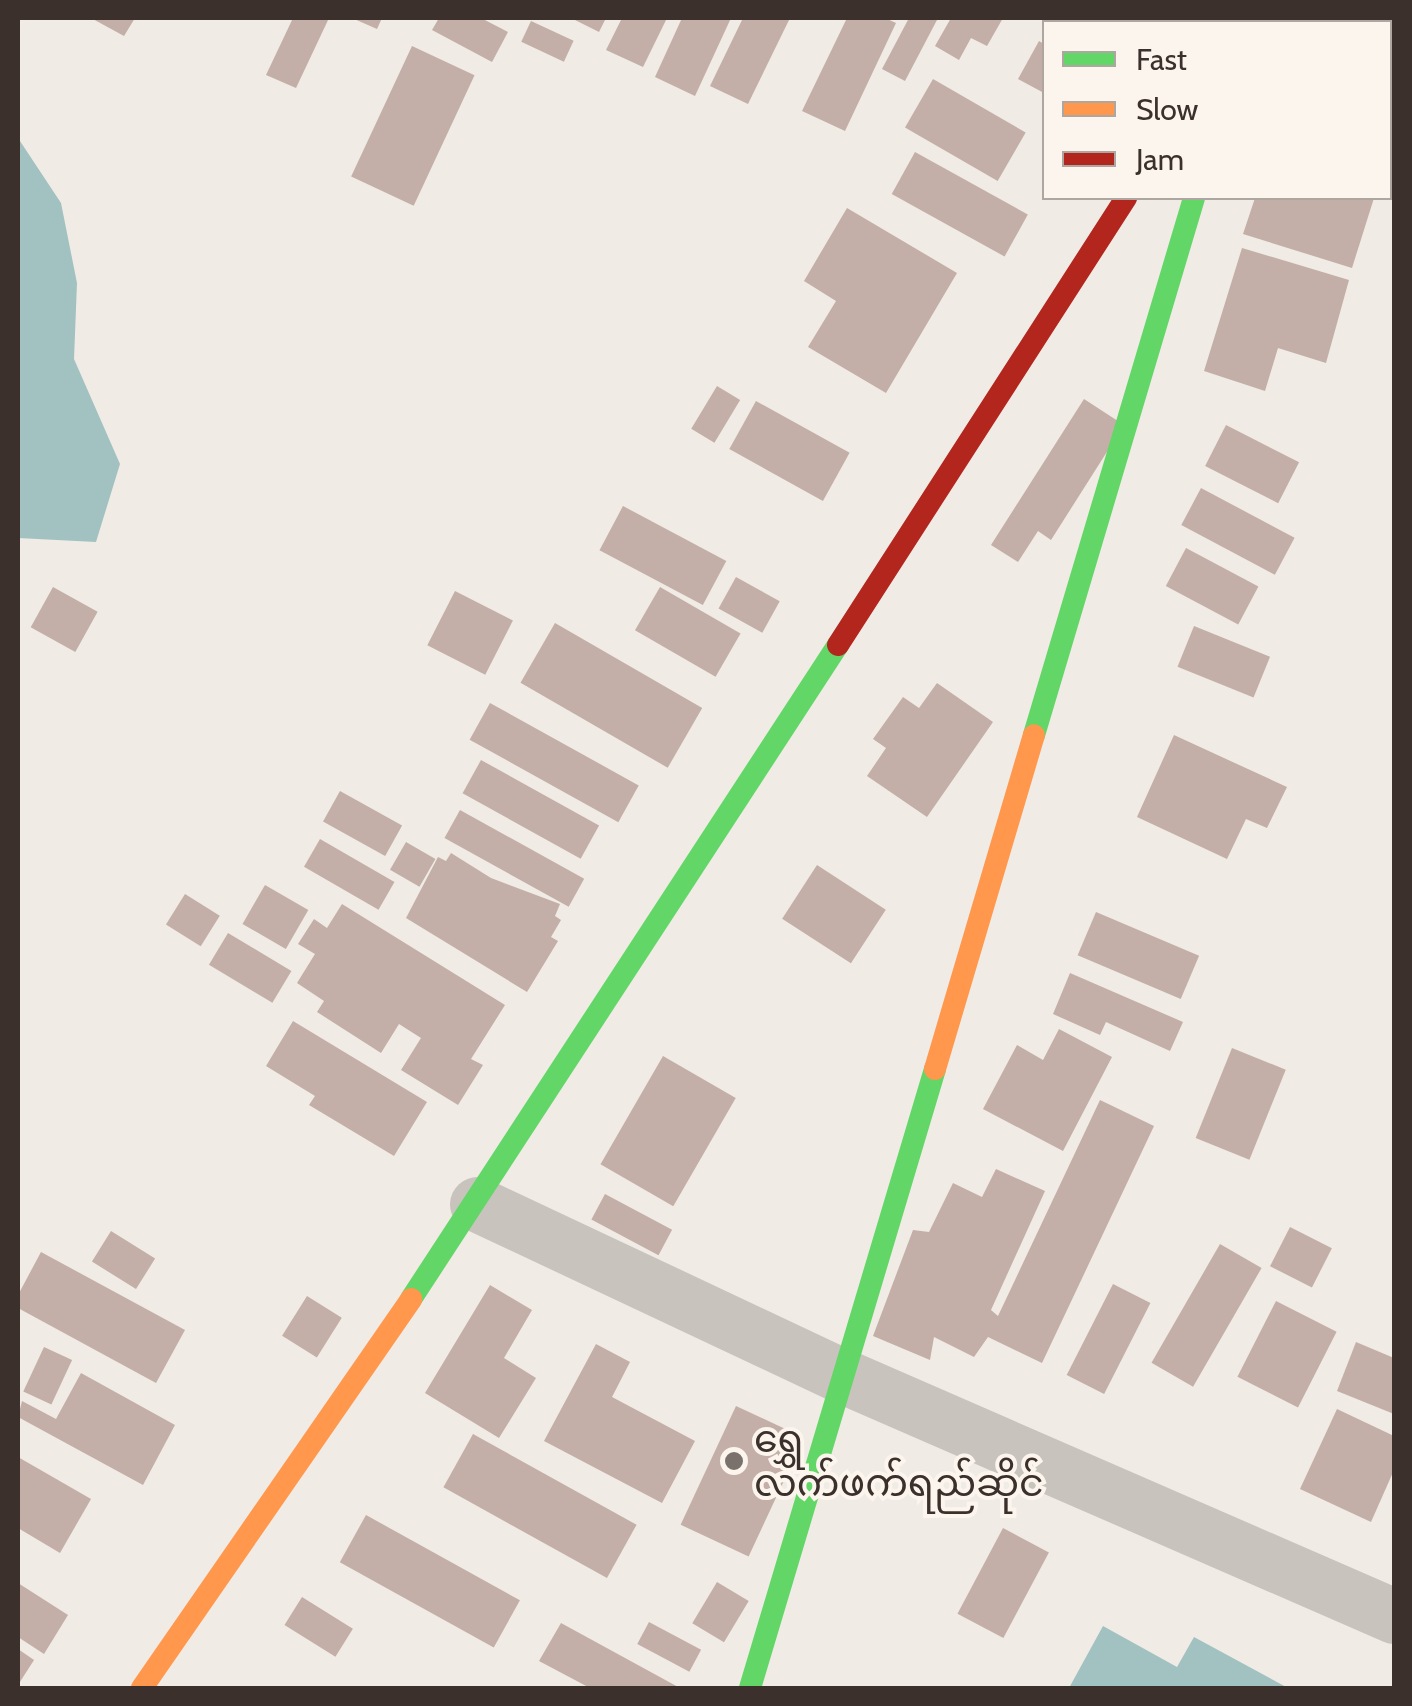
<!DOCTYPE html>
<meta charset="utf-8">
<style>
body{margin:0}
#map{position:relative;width:1412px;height:1706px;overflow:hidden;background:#f0ebe5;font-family:Cabin,"Noto Sans Myanmar",sans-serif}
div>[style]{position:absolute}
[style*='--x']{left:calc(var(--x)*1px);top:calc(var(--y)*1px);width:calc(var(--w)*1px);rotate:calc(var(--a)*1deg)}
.water>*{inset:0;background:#a1c2c1}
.building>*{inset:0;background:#c3afa7;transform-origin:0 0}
.street>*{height:55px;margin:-27.5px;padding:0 27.5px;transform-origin:27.5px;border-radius:27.5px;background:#c9c3be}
.fast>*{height:22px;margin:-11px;padding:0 11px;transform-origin:11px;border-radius:11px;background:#63d668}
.slow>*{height:22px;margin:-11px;padding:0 11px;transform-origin:11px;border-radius:11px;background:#ff974d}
.jam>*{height:22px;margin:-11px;padding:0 11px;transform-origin:11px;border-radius:11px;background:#b3261e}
.dots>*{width:28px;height:28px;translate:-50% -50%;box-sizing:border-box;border:5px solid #fbf5ee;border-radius:50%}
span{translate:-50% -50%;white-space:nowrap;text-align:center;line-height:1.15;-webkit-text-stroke:8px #fbf5ee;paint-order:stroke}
.poi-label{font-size:38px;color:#3b302b}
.left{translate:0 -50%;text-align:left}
.frame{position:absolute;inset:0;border:20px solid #3b302b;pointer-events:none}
.legend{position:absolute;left:1042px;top:20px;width:350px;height:180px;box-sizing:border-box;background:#fbf5ee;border:2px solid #aea6a0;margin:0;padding:12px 18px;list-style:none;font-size:30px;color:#3b302b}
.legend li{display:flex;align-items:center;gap:20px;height:50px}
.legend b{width:50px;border:2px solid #aea6a0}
</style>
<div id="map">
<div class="water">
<div style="clip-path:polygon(18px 138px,61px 203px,77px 283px,74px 359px,120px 464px,96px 542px,18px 538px)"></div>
<div style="clip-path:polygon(1103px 1626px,1177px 1667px,1194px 1637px,1288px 1688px,1069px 1688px)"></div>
</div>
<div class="building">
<div style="clip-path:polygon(91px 18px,135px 18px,124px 36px)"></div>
<div style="clip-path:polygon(293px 18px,329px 18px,296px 88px,266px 75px)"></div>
<div style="clip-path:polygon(352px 18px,382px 18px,377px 29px)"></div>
<div style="clip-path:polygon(439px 18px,481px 18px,508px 32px,492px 62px,432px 30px)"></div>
<div style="clip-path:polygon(571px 18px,606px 18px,599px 32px)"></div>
<div style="clip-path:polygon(622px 18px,667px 18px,643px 67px,606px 50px)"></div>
<div style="clip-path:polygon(682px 18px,731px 18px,695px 96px,655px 77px)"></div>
<div style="clip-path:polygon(743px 18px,790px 18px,748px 104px,710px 86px)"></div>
<div style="clip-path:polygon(847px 18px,885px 18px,896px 23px,845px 131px,802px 111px)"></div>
<div style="clip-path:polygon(909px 18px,938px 18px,905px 81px,882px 69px)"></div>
<div style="clip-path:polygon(951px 18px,1003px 18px,987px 46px,971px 38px,959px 60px,935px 46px)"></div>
<div style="left:531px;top:21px;width:47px;height:23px;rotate:25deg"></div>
<div style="clip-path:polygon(1039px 41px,1044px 44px,1044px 93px,1018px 79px)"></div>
<div style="left:412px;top:46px;width:69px;height:144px;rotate:25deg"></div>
<div style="left:933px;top:79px;width:107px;height:56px;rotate:30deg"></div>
<div style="left:915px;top:152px;width:129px;height:48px;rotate:29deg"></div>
<div style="clip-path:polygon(1255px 198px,1374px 198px,1352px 268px,1243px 234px)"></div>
<div style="clip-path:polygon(847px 208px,957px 273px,886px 393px,808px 347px,836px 301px,804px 281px)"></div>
<div style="clip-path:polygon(1242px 248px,1349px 280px,1326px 363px,1278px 348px,1265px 391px,1204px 371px)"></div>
<div style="left:717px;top:386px;width:27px;height:50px;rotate:31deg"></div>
<div style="clip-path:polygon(1084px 399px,1124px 425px,1051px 540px,1038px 531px,1018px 562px,991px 545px)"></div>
<div style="left:756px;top:401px;width:107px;height:55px;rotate:29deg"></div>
<div style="left:1226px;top:425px;width:82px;height:46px;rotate:27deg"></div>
<div style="left:1201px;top:488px;width:106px;height:42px;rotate:28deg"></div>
<div style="left:623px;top:506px;width:117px;height:50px;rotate:28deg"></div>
<div style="left:1186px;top:548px;width:82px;height:43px;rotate:28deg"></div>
<div style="left:736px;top:577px;width:50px;height:36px;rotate:29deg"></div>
<div style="left:53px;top:587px;width:51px;height:46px;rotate:29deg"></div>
<div style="left:660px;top:587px;width:93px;height:50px;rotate:30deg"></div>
<div style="left:455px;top:591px;width:65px;height:61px;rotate:27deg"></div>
<div style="left:555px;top:623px;width:170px;height:69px;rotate:30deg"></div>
<div style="left:1194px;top:626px;width:82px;height:44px;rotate:22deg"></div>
<div style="clip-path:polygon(937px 683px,993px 722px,927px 817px,867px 776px,886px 748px,873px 739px,903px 697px,919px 708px)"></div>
<div style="left:490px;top:703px;width:170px;height:42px;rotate:29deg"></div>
<div style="clip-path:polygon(1174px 735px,1287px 787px,1267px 828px,1246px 819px,1227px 859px,1137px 817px)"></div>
<div style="left:481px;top:760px;width:135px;height:38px;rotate:29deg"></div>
<div style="left:340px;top:791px;width:71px;height:35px;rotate:29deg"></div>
<div style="left:460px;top:810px;width:142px;height:32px;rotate:29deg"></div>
<div style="left:320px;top:839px;width:86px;height:32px;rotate:30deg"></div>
<div style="left:406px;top:842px;width:34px;height:32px;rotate:30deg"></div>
<div style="clip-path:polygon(451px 853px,491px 878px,560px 904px,555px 916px,561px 920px,551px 937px,558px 941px,527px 992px,406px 918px,438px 857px,446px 861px)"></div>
<div style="left:817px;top:865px;width:82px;height:64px;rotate:33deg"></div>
<div style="left:265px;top:885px;width:50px;height:45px;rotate:30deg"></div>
<div style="left:185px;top:894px;width:41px;height:36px;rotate:32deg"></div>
<div style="clip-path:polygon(342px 904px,505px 1005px,471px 1059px,483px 1065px,458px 1105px,401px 1070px,421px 1038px,399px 1024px,381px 1053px,317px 1012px,324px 1001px,297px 983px,315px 954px,298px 944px,314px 919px,327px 928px)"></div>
<div style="left:1096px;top:912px;width:112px;height:47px;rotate:23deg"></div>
<div style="left:228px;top:933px;width:74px;height:37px;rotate:31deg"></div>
<div style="clip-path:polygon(1070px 973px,1183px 1022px,1170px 1051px,1106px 1022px,1100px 1035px,1053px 1014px)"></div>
<div style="clip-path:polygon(293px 1021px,427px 1102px,394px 1156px,309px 1105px,315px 1096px,266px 1066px)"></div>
<div style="clip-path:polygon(1059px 1029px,1112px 1057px,1063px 1151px,983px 1109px,1017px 1045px,1043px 1060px)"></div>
<div style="left:1232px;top:1048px;width:58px;height:97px;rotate:22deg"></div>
<div style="left:663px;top:1056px;width:84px;height:125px;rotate:30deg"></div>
<div style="clip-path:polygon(1100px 1100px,1154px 1126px,1042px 1363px,988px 1337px,974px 1357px,934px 1337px,930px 1360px,873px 1336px,913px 1230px,929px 1232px,953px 1183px,982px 1197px,996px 1169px,1045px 1191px,991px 1310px,998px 1316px)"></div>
<div style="left:605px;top:1194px;width:76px;height:29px;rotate:28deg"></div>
<div style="left:1290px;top:1227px;width:47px;height:44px;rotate:27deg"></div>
<div style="left:111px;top:1231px;width:52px;height:36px;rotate:32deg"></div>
<div style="left:1220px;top:1244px;width:48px;height:137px;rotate:30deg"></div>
<div style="clip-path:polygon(41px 1252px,185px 1330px,156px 1383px,18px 1308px,18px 1295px)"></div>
<div style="left:1113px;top:1284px;width:42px;height:102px;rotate:27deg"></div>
<div style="clip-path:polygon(490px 1285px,532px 1310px,504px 1358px,536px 1378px,499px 1438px,425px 1393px)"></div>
<div style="left:307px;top:1296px;width:41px;height:47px;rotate:32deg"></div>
<div style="left:1276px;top:1301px;width:68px;height:85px;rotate:27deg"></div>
<div style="clip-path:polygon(1356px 1342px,1394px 1358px,1394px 1414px,1337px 1391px)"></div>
<div style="clip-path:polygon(596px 1344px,630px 1362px,612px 1397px,695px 1441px,662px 1503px,544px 1441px)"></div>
<div style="left:44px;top:1347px;width:31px;height:49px;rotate:25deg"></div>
<div style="clip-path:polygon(81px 1373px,175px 1425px,143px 1485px,18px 1417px,22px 1401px,56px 1419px)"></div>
<div style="left:736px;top:1406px;width:75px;height:131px;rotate:25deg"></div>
<div style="clip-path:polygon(1337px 1409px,1394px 1436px,1394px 1470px,1371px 1522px,1300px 1489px)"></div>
<div style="left:473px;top:1434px;width:187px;height:61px;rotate:29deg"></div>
<div style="clip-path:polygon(18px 1457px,91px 1499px,60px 1553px,18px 1528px)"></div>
<div style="left:366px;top:1515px;width:176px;height:54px;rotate:29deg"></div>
<div style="left:1003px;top:1528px;width:52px;height:97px;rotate:28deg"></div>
<div style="left:717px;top:1582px;width:37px;height:48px;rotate:31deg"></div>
<div style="clip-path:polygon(18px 1583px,68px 1615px,44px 1654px,18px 1637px)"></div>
<div style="left:302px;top:1597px;width:60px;height:33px;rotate:32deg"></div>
<div style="left:649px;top:1622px;width:59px;height:25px;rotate:28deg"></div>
<div style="clip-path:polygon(561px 1623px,680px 1688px,590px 1688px,539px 1661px)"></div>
<div style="clip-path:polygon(18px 1649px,34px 1660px,18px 1685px)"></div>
</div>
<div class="street">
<div style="--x:1390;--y:52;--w:4;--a:14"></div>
<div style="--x:477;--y:1204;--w:404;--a:25.2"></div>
<div style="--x:843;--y:1376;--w:601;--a:23.54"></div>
</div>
<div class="fast">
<div style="--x:1232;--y:22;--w:5;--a:-53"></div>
<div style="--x:1034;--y:735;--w:560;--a:-73.41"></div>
<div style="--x:411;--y:1299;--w:781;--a:-56.86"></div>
<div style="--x:750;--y:1688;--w:646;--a:-73.36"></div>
</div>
<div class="slow">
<div style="--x:935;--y:1069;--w:348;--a:-73.5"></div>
<div style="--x:142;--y:1688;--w:473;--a:-55.3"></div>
</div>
<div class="jam">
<div style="--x:838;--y:645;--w:532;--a:-57.21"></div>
</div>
<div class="dots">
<div style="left:734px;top:1461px;background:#7a716c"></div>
</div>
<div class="poi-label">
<span class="left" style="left:754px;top:1461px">ရွှေ<br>လက်ဖက်ရည်ဆိုင်</span>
</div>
<div class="frame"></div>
<ul class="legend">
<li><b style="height:12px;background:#63d668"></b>Fast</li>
<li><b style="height:12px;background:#ff974d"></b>Slow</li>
<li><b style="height:12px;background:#b3261e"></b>Jam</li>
</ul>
</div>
